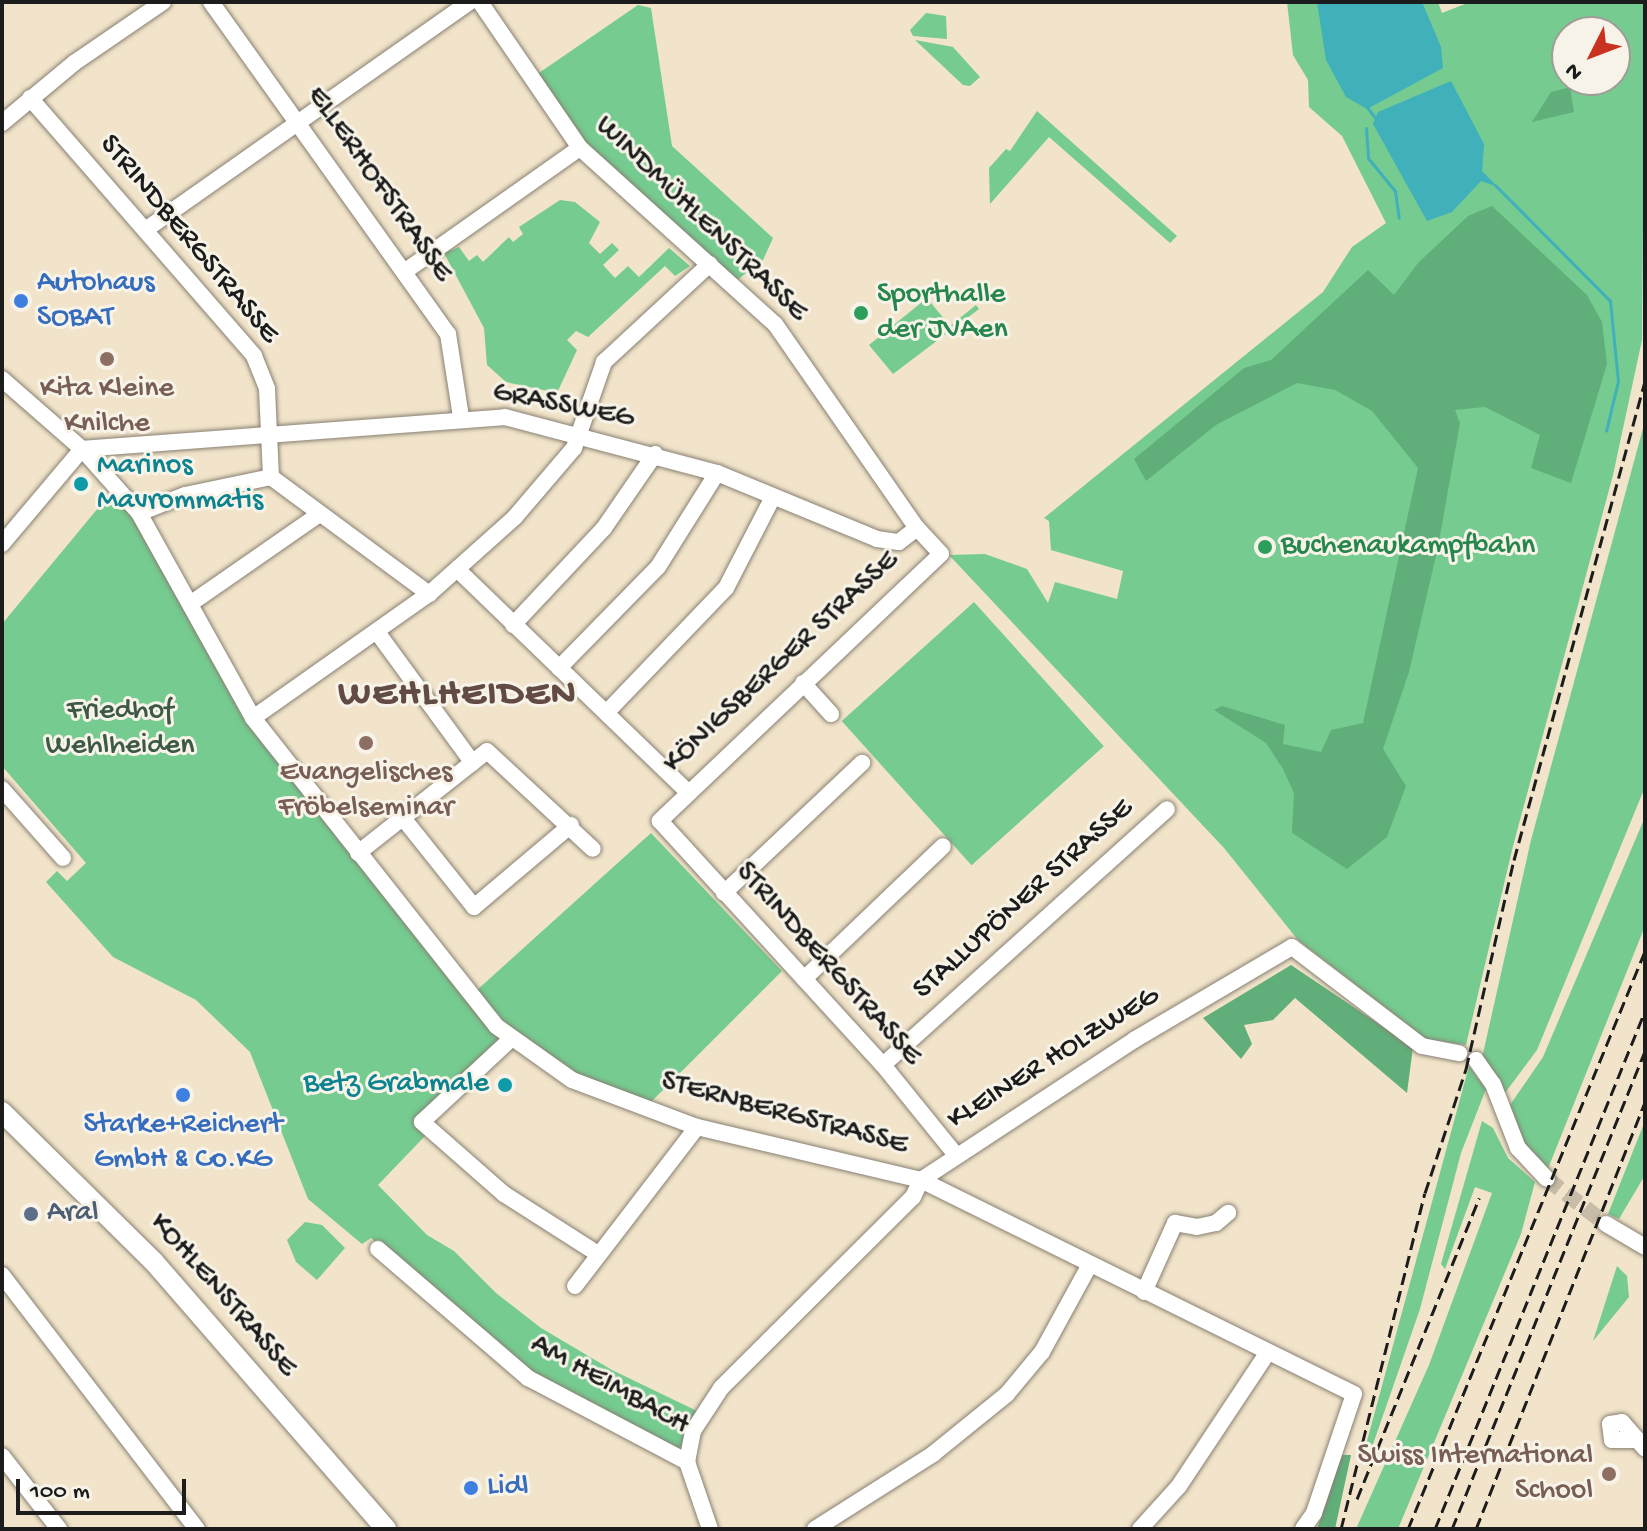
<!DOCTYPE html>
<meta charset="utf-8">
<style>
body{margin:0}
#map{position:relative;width:1647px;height:1531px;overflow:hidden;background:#f2e4ca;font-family:"Gochi Hand",sans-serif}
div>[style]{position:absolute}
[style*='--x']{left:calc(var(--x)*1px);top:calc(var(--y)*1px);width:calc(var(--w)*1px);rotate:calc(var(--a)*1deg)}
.green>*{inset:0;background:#75cb90;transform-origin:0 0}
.forest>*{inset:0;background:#60af7a}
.water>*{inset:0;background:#40b0bb}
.stream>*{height:3px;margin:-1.5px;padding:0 1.5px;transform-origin:1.5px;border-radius:1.5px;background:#40b0bb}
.minor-tunnel>*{height:16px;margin-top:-8px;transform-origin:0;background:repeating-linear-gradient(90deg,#c7bca7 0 16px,transparent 0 24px)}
.roads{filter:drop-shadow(0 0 2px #878073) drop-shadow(0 0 2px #878073)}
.minor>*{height:16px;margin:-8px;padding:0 8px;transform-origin:8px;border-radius:8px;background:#fff}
.major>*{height:20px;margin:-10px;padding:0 10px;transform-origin:10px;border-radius:10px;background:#fff}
.rail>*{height:3px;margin-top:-1.5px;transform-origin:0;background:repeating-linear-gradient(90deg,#1c1c1c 0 12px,transparent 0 18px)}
.dots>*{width:22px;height:22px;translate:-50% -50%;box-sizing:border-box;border:4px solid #f7f3e8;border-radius:50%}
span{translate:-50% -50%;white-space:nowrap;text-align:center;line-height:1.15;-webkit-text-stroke:6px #f7f3e8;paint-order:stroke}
.street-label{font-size:30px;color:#1c1c1c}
.shop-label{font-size:30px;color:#366cbe}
.left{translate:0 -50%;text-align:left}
.leisure-label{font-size:30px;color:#27864d}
.education-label{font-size:30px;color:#785e54}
.right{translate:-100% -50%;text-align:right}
.culture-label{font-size:30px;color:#0d838f}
.park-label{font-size:30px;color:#3b5945}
.service-label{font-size:30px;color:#4e5e75}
.district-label{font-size:38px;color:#624b44;font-weight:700;letter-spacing:2px}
.frame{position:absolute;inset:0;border:4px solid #1c1c1c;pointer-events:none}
.north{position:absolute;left:1551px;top:16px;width:80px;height:80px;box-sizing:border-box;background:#f7f3e8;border:2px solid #9f9d96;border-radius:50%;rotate:228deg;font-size:22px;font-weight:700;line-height:32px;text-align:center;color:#1c1c1c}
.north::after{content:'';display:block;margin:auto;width:28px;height:36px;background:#c8321e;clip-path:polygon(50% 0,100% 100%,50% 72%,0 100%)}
.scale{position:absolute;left:16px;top:1479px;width:170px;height:36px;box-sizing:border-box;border:4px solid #1c1c1c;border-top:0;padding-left:10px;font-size:24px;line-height:28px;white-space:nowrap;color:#1c1c1c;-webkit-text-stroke:6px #f7f3e8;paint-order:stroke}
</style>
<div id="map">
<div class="green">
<div style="clip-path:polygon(evenodd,1287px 2px,1438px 2px,1442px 13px,1470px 2px,1645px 2px,1642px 340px,1613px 475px,1513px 846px,1466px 1045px,1426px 1039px,1298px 940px,1224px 848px,949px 555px,985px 554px,1027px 569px,1048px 603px,1055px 582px,1117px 599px,1123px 571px,1051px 550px,1049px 521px,1044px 518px,1323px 292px,1352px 247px,1386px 223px,1342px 136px,1309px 107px,1308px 80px,1293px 55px,1287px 2px,1567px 32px,1615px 32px,1615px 80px,1567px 80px,1567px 32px)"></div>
<div style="clip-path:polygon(638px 5px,651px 8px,672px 146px,773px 238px,763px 260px,736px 281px,583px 145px,533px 77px)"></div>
<div style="clip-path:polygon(926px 13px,946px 16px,947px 39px,913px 36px,910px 30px)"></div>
<div style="clip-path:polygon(915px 40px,953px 47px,980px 77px,970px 86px,963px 85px)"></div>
<div style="clip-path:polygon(1037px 111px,1177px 236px,1170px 243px,1049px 137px,990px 204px,989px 168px,1006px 149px,1010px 151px)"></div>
<div style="clip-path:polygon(560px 200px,575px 202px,600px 222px,589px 243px,600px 254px,612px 243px,619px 250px,603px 265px,615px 278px,628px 266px,639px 277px,669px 248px,690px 266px,675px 276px,665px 266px,588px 337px,576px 331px,567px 340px,577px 350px,557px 393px,506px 382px,487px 365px,484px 328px,444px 253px,459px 247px,469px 261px,477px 255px,483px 262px,509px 237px,513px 242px,523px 234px,519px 227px)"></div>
<div style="clip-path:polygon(927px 298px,950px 326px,976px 305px,979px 309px,893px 374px,869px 345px)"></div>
<div style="clip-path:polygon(1645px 421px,1645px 787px,1537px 1050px,1505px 1093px,1482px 1058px,1531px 840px)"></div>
<div style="clip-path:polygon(113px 490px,133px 515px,245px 721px,463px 997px,502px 1039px,416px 1121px,426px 1135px,378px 1185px,427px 1235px,454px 1251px,496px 1293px,541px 1328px,612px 1370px,697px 1411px,681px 1447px,672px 1450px,541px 1380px,371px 1238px,362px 1244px,308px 1199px,250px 1052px,196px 1000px,113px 957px,46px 882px,57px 871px,67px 881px,86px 863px,2px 766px,2px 624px)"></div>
<div style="left:974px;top:602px;width:194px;height:178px;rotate:48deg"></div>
<div style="clip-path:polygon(1645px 817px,1645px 926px,1547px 1171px,1521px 1143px,1510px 1105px,1543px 1057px)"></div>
<div style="clip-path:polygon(651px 833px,782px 971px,648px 1105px,573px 1075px,500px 1023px,476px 991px)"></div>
<div style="clip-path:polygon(1469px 1066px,1486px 1089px,1461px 1153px,1420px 1309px,1371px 1450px,1364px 1452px)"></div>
<div style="clip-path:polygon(1482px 1121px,1493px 1128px,1508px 1158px,1535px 1182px,1521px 1234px,1398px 1529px,1356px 1529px,1429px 1365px,1492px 1193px,1475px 1187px,1445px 1269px,1441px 1264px)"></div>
<div style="clip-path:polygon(1645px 1121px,1645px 1175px,1619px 1219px,1608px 1214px)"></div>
<div style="clip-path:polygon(305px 1222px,322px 1225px,345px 1248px,317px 1280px,296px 1262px,287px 1240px)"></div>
<div style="clip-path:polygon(1617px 1266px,1627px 1276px,1629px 1297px,1593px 1341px)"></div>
</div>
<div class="forest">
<div style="clip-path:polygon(1570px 87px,1574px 112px,1532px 122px,1551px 92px)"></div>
<div style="clip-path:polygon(1492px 206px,1587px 295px,1602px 322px,1607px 364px,1571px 483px,1531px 468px,1540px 435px,1485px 407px,1455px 410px,1460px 423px,1438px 547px,1409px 672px,1383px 749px,1406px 786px,1387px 837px,1347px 869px,1292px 833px,1294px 793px,1283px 769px,1266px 743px,1214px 710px,1222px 706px,1285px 725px,1283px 744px,1321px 752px,1331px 730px,1363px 723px,1418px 468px,1372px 411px,1335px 390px,1297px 383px,1216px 425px,1146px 481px,1134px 459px,1244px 368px,1271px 360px,1368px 270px,1394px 295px,1418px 263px,1468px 216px)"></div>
<div style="clip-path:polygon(1291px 965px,1413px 1047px,1407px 1093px,1295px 998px,1273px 1020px,1244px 1025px,1252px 1044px,1241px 1059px,1203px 1018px)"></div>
<div style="clip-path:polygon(1342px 1455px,1351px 1455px,1335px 1529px,1317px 1529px)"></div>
</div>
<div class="water">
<div style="clip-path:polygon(1317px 2px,1422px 2px,1441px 47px,1443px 68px,1367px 109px,1346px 97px,1326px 60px)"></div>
<div style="clip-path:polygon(1451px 81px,1484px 144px,1482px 171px,1498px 187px,1481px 181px,1452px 212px,1427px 221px,1373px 124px,1378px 112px)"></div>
</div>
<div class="stream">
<div style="--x:1366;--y:106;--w:16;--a:52"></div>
<div style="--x:1366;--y:128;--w:30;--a:86"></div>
<div style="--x:1368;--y:158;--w:43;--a:50.7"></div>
<div style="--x:1395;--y:191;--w:27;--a:82"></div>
<div style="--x:1495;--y:185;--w:163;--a:45.2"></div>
<div style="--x:1610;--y:301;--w:80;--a:84.3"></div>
<div style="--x:1618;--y:381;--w:51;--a:103.5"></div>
</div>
<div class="minor-tunnel">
<div style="--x:1547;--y:1179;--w:74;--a:37.3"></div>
</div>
<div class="roads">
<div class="minor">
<div style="--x:211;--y:2;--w:408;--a:54.5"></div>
<div style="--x:448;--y:334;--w:84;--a:81.1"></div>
<div style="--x:480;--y:2;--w:177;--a:55.6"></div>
<div style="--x:580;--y:148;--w:263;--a:42.1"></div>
<div style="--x:775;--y:324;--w:249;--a:55.2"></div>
<div style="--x:917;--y:528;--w:35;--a:47"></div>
<div style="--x:941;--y:554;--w:388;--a:136.5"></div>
<div style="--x:660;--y:821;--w:331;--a:47.6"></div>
<div style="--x:883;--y:1065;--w:114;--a:51"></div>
<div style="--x:30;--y:98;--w:342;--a:49"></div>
<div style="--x:254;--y:356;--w:35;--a:68"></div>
<div style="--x:267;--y:389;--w:88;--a:87.4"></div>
<div style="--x:271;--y:477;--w:197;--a:36.5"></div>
<div style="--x:2;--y:123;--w:94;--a:-39.8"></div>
<div style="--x:74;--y:63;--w:108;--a:-34.4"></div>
<div style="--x:148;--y:228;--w:393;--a:-35.1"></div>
<div style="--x:404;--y:272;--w:215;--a:-35.2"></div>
<div style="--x:2;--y:379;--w:106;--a:41.2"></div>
<div style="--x:82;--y:449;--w:86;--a:48.3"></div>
<div style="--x:139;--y:513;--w:235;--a:60.9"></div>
<div style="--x:253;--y:718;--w:392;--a:51.7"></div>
<div style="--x:496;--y:1026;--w:93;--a:35.4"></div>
<div style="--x:572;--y:1080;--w:134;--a:20.6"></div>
<div style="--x:697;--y:1127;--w:230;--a:13.3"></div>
<div style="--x:921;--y:1180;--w:483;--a:26.3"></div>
<div style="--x:1354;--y:1394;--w:126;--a:108.6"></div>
<div style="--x:1314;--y:1513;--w:19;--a:125"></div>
<div style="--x:82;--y:449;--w:424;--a:-4.3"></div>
<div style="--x:505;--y:417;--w:219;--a:14.8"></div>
<div style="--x:717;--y:473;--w:173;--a:22.4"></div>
<div style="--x:877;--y:539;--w:22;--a:8"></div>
<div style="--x:899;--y:542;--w:23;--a:-38"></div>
<div style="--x:139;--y:513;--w:49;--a:-21.4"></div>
<div style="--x:185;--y:495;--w:88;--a:-11.8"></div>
<div style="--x:2;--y:544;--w:124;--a:-49.9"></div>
<div style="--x:459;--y:571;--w:317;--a:44"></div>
<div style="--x:190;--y:604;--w:156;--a:-34.8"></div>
<div style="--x:513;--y:625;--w:133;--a:-46.8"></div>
<div style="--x:604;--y:528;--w:90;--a:-55.4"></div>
<div style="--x:377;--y:632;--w:162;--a:53.8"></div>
<div style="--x:559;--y:668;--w:141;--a:-45.6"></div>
<div style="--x:658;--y:567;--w:111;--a:-57.9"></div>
<div style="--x:803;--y:683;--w:42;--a:47.9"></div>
<div style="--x:607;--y:712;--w:172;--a:-46.2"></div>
<div style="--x:726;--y:588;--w:102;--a:-62.7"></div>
<div style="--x:253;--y:718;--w:215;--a:-35.2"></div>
<div style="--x:429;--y:594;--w:115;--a:-41.8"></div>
<div style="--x:515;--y:517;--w:91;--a:-49.5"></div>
<div style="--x:574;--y:448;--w:91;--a:-70.8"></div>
<div style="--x:604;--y:362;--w:144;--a:-42.8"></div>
<div style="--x:2;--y:789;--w:92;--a:48.5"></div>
<div style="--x:403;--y:818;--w:114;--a:51.4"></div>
<div style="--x:474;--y:907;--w:127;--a:-40.2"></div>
<div style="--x:358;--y:853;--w:164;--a:-38.3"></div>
<div style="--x:487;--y:751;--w:144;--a:42.8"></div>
<div style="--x:724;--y:893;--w:190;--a:-43.3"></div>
<div style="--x:804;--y:979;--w:192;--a:-43.7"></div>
<div style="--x:512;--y:1038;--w:123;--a:137"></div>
<div style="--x:422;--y:1122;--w:109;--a:41.3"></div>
<div style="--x:504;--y:1194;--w:112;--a:32.6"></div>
<div style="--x:1476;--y:1060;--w:29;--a:55"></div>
<div style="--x:1493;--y:1084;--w:69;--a:68.7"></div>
<div style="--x:1518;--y:1148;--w:42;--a:46.9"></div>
<div style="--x:883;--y:1065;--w:382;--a:-42"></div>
<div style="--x:1606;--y:1224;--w:45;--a:30.5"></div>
<div style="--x:378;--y:1249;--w:198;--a:40.7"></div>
<div style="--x:528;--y:1378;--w:180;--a:27.8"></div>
<div style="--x:2;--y:1275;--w:320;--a:52.5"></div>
<div style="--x:575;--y:1286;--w:200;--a:-52.5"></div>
<div style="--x:1144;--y:1292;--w:76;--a:-65.8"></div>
<div style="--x:1175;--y:1223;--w:22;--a:10"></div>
<div style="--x:1197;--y:1227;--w:19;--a:-12"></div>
<div style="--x:1216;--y:1223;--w:16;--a:-40"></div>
<div style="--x:1638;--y:1440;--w:26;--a:180"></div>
<div style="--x:1612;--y:1440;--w:16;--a:-97"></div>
<div style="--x:1610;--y:1424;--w:12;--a:-9"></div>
<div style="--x:1622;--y:1422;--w:35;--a:49"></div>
<div style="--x:2;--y:1456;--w:93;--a:52"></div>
<div style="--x:710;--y:1529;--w:71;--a:-108.9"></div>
<div style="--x:687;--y:1462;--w:32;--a:-79"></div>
<div style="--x:693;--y:1431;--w:51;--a:-56.9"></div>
<div style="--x:721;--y:1388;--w:271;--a:-44.9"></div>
<div style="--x:913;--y:1197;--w:19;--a:-65"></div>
<div style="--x:921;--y:1180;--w:255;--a:-33.3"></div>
<div style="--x:1134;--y:1040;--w:183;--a:-30.5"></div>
<div style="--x:1292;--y:947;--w:163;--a:37.3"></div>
<div style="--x:1422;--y:1046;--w:38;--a:11"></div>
<div style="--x:815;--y:1529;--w:140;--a:-32.4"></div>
<div style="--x:933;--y:1454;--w:95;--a:-39"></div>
<div style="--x:1007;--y:1394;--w:55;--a:-50.2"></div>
<div style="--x:1042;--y:1352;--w:98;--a:-61.3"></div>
<div style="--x:1140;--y:1529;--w:58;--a:-47.8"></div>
<div style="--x:1179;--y:1486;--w:157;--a:-56.4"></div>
</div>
<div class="major">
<div style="--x:2;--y:1112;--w:214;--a:44.6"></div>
<div style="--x:154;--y:1262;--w:354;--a:49"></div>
</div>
</div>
<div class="rail">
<div style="--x:1357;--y:1499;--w:325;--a:-67.9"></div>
<div style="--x:1341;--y:1529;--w:346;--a:-76"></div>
<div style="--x:1425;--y:1193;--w:131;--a:-71.7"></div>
<div style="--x:1466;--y:1069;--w:214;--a:-77.1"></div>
<div style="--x:1514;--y:860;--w:498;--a:-74.7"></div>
<div style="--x:1408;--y:1529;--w:625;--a:-67.7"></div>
<div style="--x:1435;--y:1529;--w:559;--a:-67.93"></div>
<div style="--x:1452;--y:1529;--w:515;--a:-68.01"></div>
<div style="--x:1476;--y:1529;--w:459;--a:-68.4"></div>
</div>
<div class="dots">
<div style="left:21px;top:301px;background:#3f7fe0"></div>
<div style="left:861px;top:313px;background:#2e9e5b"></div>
<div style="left:107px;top:359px;background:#8d6e63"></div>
<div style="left:81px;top:484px;background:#0f9aa8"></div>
<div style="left:1265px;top:547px;background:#2e9e5b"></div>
<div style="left:366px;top:743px;background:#8d6e63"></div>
<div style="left:505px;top:1085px;background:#0f9aa8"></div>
<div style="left:183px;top:1095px;background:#3f7fe0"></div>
<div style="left:31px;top:1214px;background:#5c6f8a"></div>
<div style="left:1609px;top:1474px;background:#8d6e63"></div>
<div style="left:471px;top:1488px;background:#3f7fe0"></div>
</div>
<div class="street-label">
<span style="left:378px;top:185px;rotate:55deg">ELLERHOFSTRASSE</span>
<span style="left:700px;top:220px;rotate:44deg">WINDMÜHLENSTRASSE</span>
<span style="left:188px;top:240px;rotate:50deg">STRINDBERGSTRASSE</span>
<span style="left:563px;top:407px;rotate:11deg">GRASSWEG</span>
<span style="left:782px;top:663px;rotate:-43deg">KÖNIGSBERGER STRASSE</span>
<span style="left:1024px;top:900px;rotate:-42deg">STALLUPÖNER STRASSE</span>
<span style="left:827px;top:965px;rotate:48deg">STRINDBERGSTRASSE</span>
<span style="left:1054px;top:1059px;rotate:-32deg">KLEINER HOLZWEG</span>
<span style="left:784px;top:1115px;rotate:15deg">STERNBERGSTRASSE</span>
<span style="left:222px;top:1296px;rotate:49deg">KOHLENSTRASSE</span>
<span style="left:609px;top:1386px;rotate:29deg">AM HEIMBACH</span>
</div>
<div class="shop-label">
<span class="left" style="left:37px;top:301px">Autohaus<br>SOBAT</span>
<span style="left:183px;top:1143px">Starke+Reichert<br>GmbH &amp; Co.KG</span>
<span class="left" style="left:487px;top:1488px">Lidl</span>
</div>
<div class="leisure-label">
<span class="left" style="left:877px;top:313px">Sporthalle<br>der JVAen</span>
<span class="left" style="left:1281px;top:547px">Buchenaukampfbahn</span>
</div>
<div class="education-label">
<span style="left:107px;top:407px">Kita Kleine<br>Knilche</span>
<span style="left:366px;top:791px">Evangelisches<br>Fröbelseminar</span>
<span class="right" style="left:1593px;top:1474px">Swiss International<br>School</span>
</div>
<div class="culture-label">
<span class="left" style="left:97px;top:484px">Marinos<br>Mavrommatis</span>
<span class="right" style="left:489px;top:1085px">Betz Grabmale</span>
</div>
<div class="park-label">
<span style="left:120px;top:729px">Friedhof<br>Wehlheiden</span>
</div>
<div class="service-label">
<span class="left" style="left:47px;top:1214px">Aral</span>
</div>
<div class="district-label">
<span style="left:458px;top:696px">WEHLHEIDEN</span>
</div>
<div class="frame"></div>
<div class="north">N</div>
<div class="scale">100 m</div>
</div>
